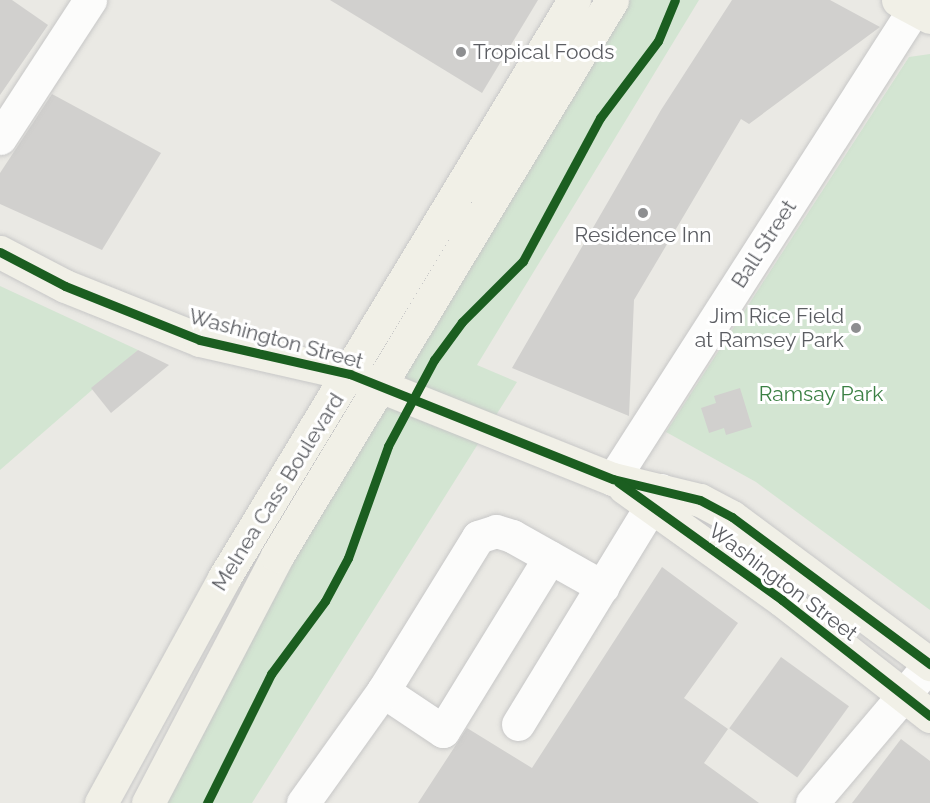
<!DOCTYPE html>
<style>
body{margin:0}
#map{position:relative;width:930px;height:803px;overflow:hidden;background:#eae9e4;font-family:Raleway,sans-serif}
div>[style]{position:absolute}
[style*='--x']{left:calc(var(--x)*1px);top:calc(var(--y)*1px);width:calc(var(--w)*1px);rotate:calc(var(--a)*1deg)}
.green>*{inset:0;background:#d3e5d2}
.building>*{inset:0;background:#d1d0ce;transform-origin:0 0}
.roads{filter:drop-shadow(0 0 2px #c7c7c7) drop-shadow(0 0 2px #c7c7c7)}
.minor>*{height:33px;margin:-16.5px;padding:0 16.5px;transform-origin:16.5px;border-radius:16.5px;background:#fcfcfb}
.major>*{height:33px;margin:-16.5px;padding:0 16.5px;transform-origin:16.5px;border-radius:16.5px;background:#f1f0e7}
.cycleway>*{height:9px;margin:-4.5px;padding:0 4.5px;transform-origin:4.5px;border-radius:4.5px;background:#1b5e20}
.dots>*{width:16px;height:16px;translate:-50% -50%;box-sizing:border-box;border:3px solid #fff;border-radius:50%}
span{translate:-50% -50%;white-space:nowrap;text-align:center;line-height:1.15;-webkit-text-stroke:6px #fff;paint-order:stroke}
.poi-label{font-size:21px;color:#5b5d62}
.left{translate:0 -50%;text-align:left}
.right{translate:-100% -50%;text-align:right}
.street-label{font-size:21px;color:#5b5d62}
.park-label{font-size:21px;color:#3b8044}
</style>
<div id="map">
<div class="green">
<div style="clip-path:polygon(630px 0,699px 0,477px 365px,517px 382px,252px 803px,166px 803px,251px 632px)"></div>
<div style="clip-path:polygon(930px 54px,930px 610px,756px 482px,666px 432px,909px 57px)"></div>
<div style="clip-path:polygon(0 286px,138px 350px,0 470px)"></div>
</div>
<div class="building">
<div style="clip-path:polygon(0 0,12px 0,48px 25px,0 95px)"></div>
<div style="clip-path:polygon(330px 0,538px 0,482px 93px)"></div>
<div style="clip-path:polygon(732px 0,830px 0,880px 27px,749px 124px,741px 119px,634px 300px,629px 416px,512px 368px,661px 110px)"></div>
<div style="clip-path:polygon(52px 94px,161px 153px,102px 250px,0 204px,0 173px)"></div>
<div style="clip-path:polygon(138px 350px,169px 365px,111px 413px,91px 388px)"></div>
<div style="clip-path:polygon(740px 388px,752px 427px,726px 435px,724px 428px,709px 433px,701px 408px,716px 403px,714px 396px)"></div>
<div style="clip-path:polygon(662px 567px,738px 623px,684px 698px,728px 729px,704px 763px,759px 803px,418px 803px,467px 728px,532px 768px)"></div>
<div style="left:781px;top:657px;width:84px;height:88px;rotate:36deg"></div>
<div style="clip-path:polygon(901px 739px,930px 761px,930px 803px,852px 803px)"></div>
</div>
<div class="roads">
<div class="minor">
<div style="--x:0;--y:138;--w:165;--a:-56.9"></div>
<div style="--x:613;--y:479;--w:558;--a:-57.36"></div>
<div style="--x:383;--y:691;--w:72;--a:33.7"></div>
<div style="--x:443;--y:731;--w:204;--a:-58.4"></div>
<div style="--x:518;--y:724;--w:274;--a:-58.6"></div>
<div style="--x:303;--y:803;--w:138;--a:-54.5"></div>
<div style="--x:383;--y:691;--w:181;--a:-58.3"></div>
<div style="--x:478;--y:537;--w:19;--a:-18"></div>
<div style="--x:496;--y:531;--w:17;--a:17"></div>
<div style="--x:512;--y:536;--w:104;--a:29.3"></div>
<div style="--x:812;--y:803;--w:182;--a:-49.7"></div>
</div>
<div class="major">
<div style="--x:898;--y:0;--w:36;--a:28"></div>
<div style="--x:0;--y:252;--w:73;--a:27.6"></div>
<div style="--x:65;--y:286;--w:145;--a:21.8"></div>
<div style="--x:200;--y:340;--w:154;--a:12.8"></div>
<div style="--x:350;--y:374;--w:283;--a:21.8"></div>
<div style="--x:613;--y:479;--w:89;--a:13.6"></div>
<div style="--x:700;--y:500;--w:36;--a:28"></div>
<div style="--x:732;--y:517;--w:247;--a:36.6"></div>
<div style="--x:624;--y:487;--w:194;--a:35.6"></div>
<div style="--x:782;--y:600;--w:188;--a:38.1"></div>
<div style="--x:101;--y:803;--w:256;--a:-61.3"></div>
<div style="--x:224;--y:578;--w:676;--a:-58.8"></div>
<div style="--x:148;--y:803;--w:279;--a:-62.4"></div>
<div style="--x:277;--y:556;--w:649;--a:-58.93"></div>
</div>
</div>
<div class="cycleway">
<div style="--x:0;--y:252;--w:73;--a:27.6"></div>
<div style="--x:65;--y:286;--w:145;--a:21.8"></div>
<div style="--x:200;--y:340;--w:154;--a:12.8"></div>
<div style="--x:350;--y:374;--w:283;--a:21.8"></div>
<div style="--x:613;--y:479;--w:89;--a:13.6"></div>
<div style="--x:700;--y:500;--w:36;--a:28"></div>
<div style="--x:732;--y:517;--w:247;--a:36.6"></div>
<div style="--x:618;--y:482;--w:202;--a:35.7"></div>
<div style="--x:782;--y:600;--w:188;--a:38.1"></div>
<div style="--x:207;--y:803;--w:144;--a:-63.6"></div>
<div style="--x:271;--y:674;--w:91;--a:-53.5"></div>
<div style="--x:325;--y:601;--w:49;--a:-61.9"></div>
<div style="--x:348;--y:558;--w:119;--a:-70.3"></div>
<div style="--x:388;--y:446;--w:98;--a:-61.9"></div>
<div style="--x:434;--y:360;--w:47;--a:-53.6"></div>
<div style="--x:462;--y:322;--w:86;--a:-45"></div>
<div style="--x:523;--y:261;--w:162;--a:-61.7"></div>
<div style="--x:600;--y:118;--w:96;--a:-53"></div>
<div style="--x:658;--y:41;--w:44;--a:-67.5"></div>
</div>
<div class="dots">
<div style="left:461px;top:52px;background:#8d8e90"></div>
<div style="left:643px;top:213px;background:#8d8e90"></div>
<div style="left:856px;top:328px;background:#8d8e90"></div>
</div>
<div class="poi-label">
<span class="left" style="left:473px;top:52px">Tropical Foods</span>
<span style="left:643px;top:235px">Residence Inn</span>
<span class="right" style="left:844px;top:328px">Jim Rice Field<br>at Ramsey Park</span>
</div>
<div class="street-label">
<span style="left:764px;top:244px;rotate:-57deg">Ball Street</span>
<span style="left:276px;top:339px;rotate:15deg">Washington Street</span>
<span style="left:278px;top:492px;rotate:-58deg">Melnea Cass Boulevard</span>
<span style="left:783px;top:582px;rotate:37deg">Washington Street</span>
</div>
<div class="park-label">
<span style="left:821px;top:394px">Ramsay Park</span>
</div>
</div>
